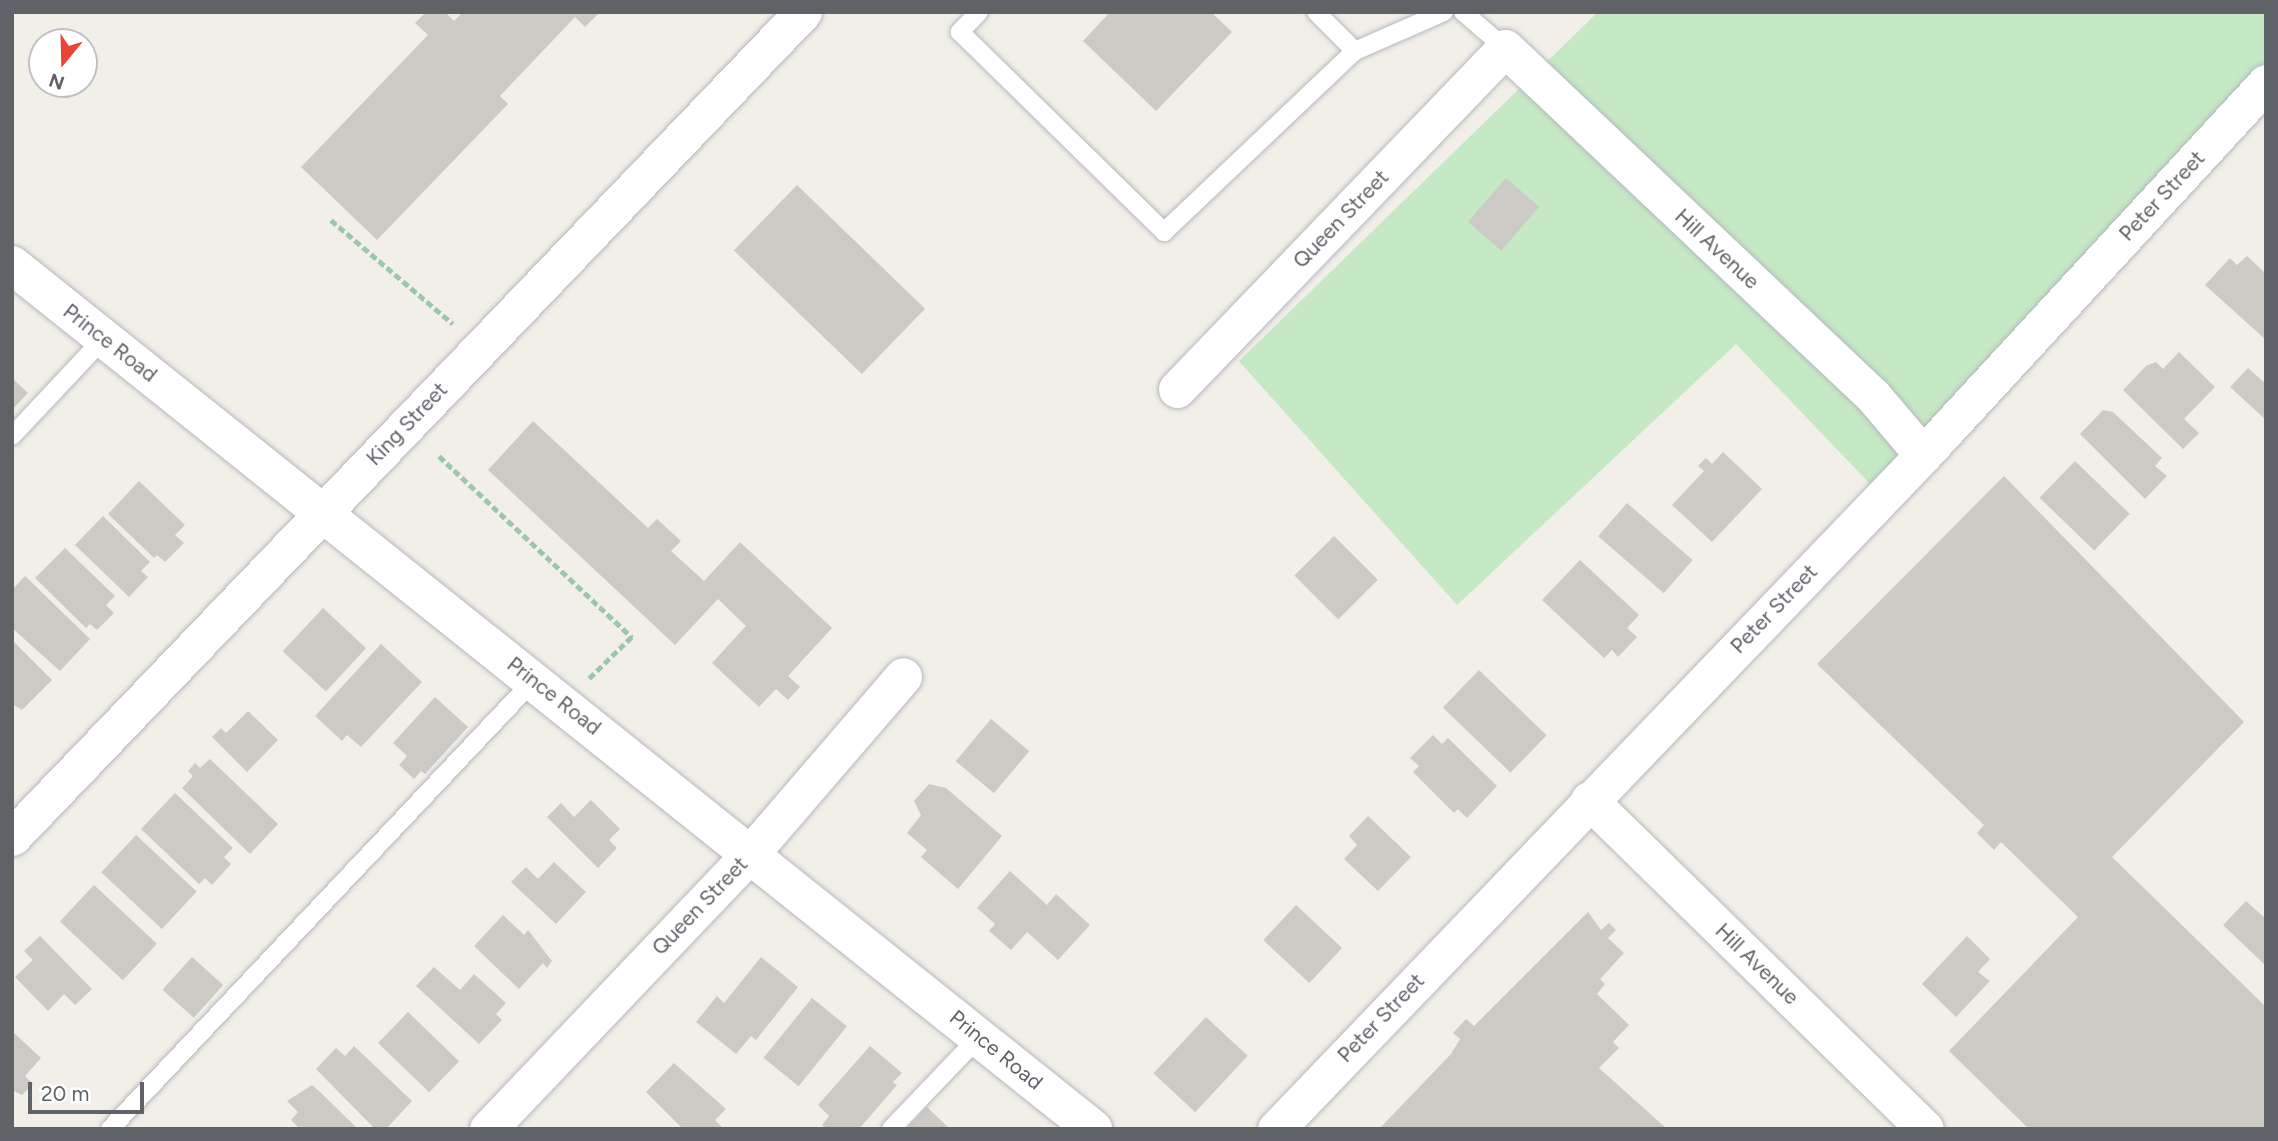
<!DOCTYPE html>
<style>
body{margin:0}
#map{position:relative;width:2278px;height:1141px;overflow:hidden;background:#f1efe8;font-family:Figtree,sans-serif}
div>[style]{position:absolute}
[style*='--x']{left:calc(var(--x)*1px);top:calc(var(--y)*1px);width:calc(var(--w)*1px);rotate:calc(var(--a)*1deg)}
.green>*{inset:0;background:#c5e8c5}
.building>*{inset:0;background:#cccac5;transform-origin:0 0}
.path>*{height:4.5px;margin-top:-2.25px;transform-origin:0;background:repeating-linear-gradient(90deg,#9cc7a9 0 7px,transparent 0 10.5px)}
.roads{filter:drop-shadow(0 0 2px #b5b8bc) drop-shadow(0 0 2px #b5b8bc)}
.service>*{height:18px;margin:-9px;padding:0 9px;transform-origin:9px;border-radius:9px;background:#fff}
.minor>*{height:37px;margin:-18.5px;padding:0 18.5px;transform-origin:18.5px;border-radius:18.5px;background:#fff}
.tertiary>*{height:38px;margin:-19px;padding:0 19px;transform-origin:19px;border-radius:19px;background:#fff}
span{translate:-50% -50%;white-space:nowrap;text-align:center;line-height:1.15;-webkit-text-stroke:7px #fff;paint-order:stroke}
.street-label{font-size:21px;color:#5f6368}
.frame{position:absolute;inset:0;border:14px solid #5f6368;pointer-events:none}
.north{position:absolute;left:28px;top:28px;width:70px;height:70px;box-sizing:border-box;background:#fff;border:2px solid #bfc1c3;border-radius:50%;rotate:199deg;font-size:19px;font-weight:700;line-height:28px;text-align:center;color:#5f6368}
.north::after{content:'';display:block;margin:auto;width:24px;height:32px;background:#ea4335;clip-path:polygon(50% 0,100% 100%,50% 72%,0 100%)}
.scale{position:absolute;left:28px;top:1082px;width:116px;height:32px;box-sizing:border-box;border:4px solid #5f6368;border-top:0;padding-left:9px;font-size:21px;line-height:24px;white-space:nowrap;color:#5f6368;-webkit-text-stroke:5px #fff;paint-order:stroke}
</style>
<div id="map">
<div class="green">
<div style="clip-path:polygon(1598px 12px,2266px 12px,2266px 80px,1874px 488px,1736px 344px,1457px 605px,1239px 361px)"></div>
</div>
<div class="building">
<div style="clip-path:polygon(426px 12px,445px 12px,454px 21px,463px 12px,600px 12px,585px 27px,575px 17px,500px 96px,508px 104px,377px 240px,301px 167px,428px 35px,415px 23px)"></div>
<div style="clip-path:polygon(1110px 12px,1211px 12px,1232px 32px,1156px 111px,1083px 41px)"></div>
<div style="left:1506px;top:178px;width:44px;height:58px;rotate:41deg"></div>
<div style="left:797px;top:185px;width:178px;height:91px;rotate:44deg"></div>
<div style="clip-path:polygon(2247px 256px,2266px 274px,2266px 340px,2205px 285px,2230px 258px,2237px 265px)"></div>
<div style="clip-path:polygon(2179px 352px,2215px 387px,2184px 419px,2199px 433px,2183px 449px,2123px 390px,2146px 366px,2156px 362px,2163px 369px)"></div>
<div style="clip-path:polygon(2248px 368px,2266px 384px,2266px 420px,2230px 387px)"></div>
<div style="clip-path:polygon(12px 378px,28px 393px,12px 410px)"></div>
<div style="clip-path:polygon(2103px 410px,2113px 412px,2162px 458px,2155px 466px,2167px 476px,2145px 499px,2080px 434px)"></div>
<div style="clip-path:polygon(533px 421px,648px 528px,657px 519px,681px 541px,671px 551px,704px 581px,740px 542px,832px 628px,788px 676px,800px 687px,788px 700px,776px 689px,759px 707px,712px 663px,746px 626px,718px 599px,675px 645px,488px 470px)"></div>
<div style="clip-path:polygon(1723px 452px,1762px 489px,1712px 542px,1672px 505px,1704px 471px,1698px 466px,1706px 458px,1712px 464px)"></div>
<div style="left:2075px;top:461px;width:76px;height:51px;rotate:44deg"></div>
<div style="clip-path:polygon(2004px 476px,2244px 722px,2112px 857px,2266px 1007px,2266px 1129px,2029px 1129px,1949px 1051px,2078px 917px,2001px 842px,1994px 850px,1977px 833px,1984px 825px,1817px 664px)"></div>
<div style="clip-path:polygon(139px 481px,185px 525px,175px 535px,184px 543px,165px 562px,157px 555px,154px 558px,108px 514px)"></div>
<div style="left:1627px;top:503px;width:87px;height:44px;rotate:41deg"></div>
<div style="clip-path:polygon(103px 516px,150px 562px,141px 571px,148px 577px,129px 597px,75px 545px)"></div>
<div style="left:1334px;top:536px;width:62px;height:56px;rotate:45deg"></div>
<div style="clip-path:polygon(65px 548px,115px 596px,106px 605px,114px 613px,97px 630px,90px 624px,86px 628px,35px 578px)"></div>
<div style="clip-path:polygon(1580px 560px,1639px 615px,1627px 628px,1637px 637px,1618px 657px,1612px 650px,1604px 658px,1542px 600px)"></div>
<div style="clip-path:polygon(25px 576px,90px 639px,60px 671px,12px 628px,12px 590px)"></div>
<div style="left:323px;top:608px;width:59px;height:59px;rotate:43deg"></div>
<div style="clip-path:polygon(12px 640px,52px 680px,22px 710px,12px 704px)"></div>
<div style="clip-path:polygon(381px 644px,422px 682px,361px 747px,347px 735px,342px 741px,315px 716px)"></div>
<div style="left:1479px;top:670px;width:94px;height:52px;rotate:44deg"></div>
<div style="clip-path:polygon(435px 697px,468px 727px,425px 774px,421px 771px,414px 779px,399px 765px,407px 756px,393px 743px)"></div>
<div style="clip-path:polygon(248px 711px,278px 740px,247px 772px,212px 737px,221px 728px,226px 733px)"></div>
<div style="left:991px;top:719px;width:50px;height:55px;rotate:40deg"></div>
<div style="clip-path:polygon(1433px 735px,1442px 744px,1448px 738px,1497px 786px,1467px 818px,1458px 809px,1454px 813px,1413px 772px,1419px 766px,1410px 758px)"></div>
<div style="clip-path:polygon(210px 759px,278px 824px,250px 854px,182px 788px,193px 776px,188px 771px,195px 763px,200px 768px)"></div>
<div style="clip-path:polygon(929px 784px,946px 788px,1002px 836px,958px 889px,921px 857px,927px 850px,907px 833px,921px 815px,914px 801px)"></div>
<div style="clip-path:polygon(175px 793px,233px 848px,224px 857px,231px 864px,212px 885px,205px 878px,199px 884px,141px 829px)"></div>
<div style="clip-path:polygon(591px 800px,620px 829px,609px 840px,617px 848px,598px 868px,547px 817px,561px 803px,574px 817px)"></div>
<div style="clip-path:polygon(1368px 816px,1411px 857px,1378px 891px,1344px 859px,1357px 845px,1349px 836px)"></div>
<div style="left:136px;top:835px;width:83px;height:51px;rotate:43deg"></div>
<div style="clip-path:polygon(554px 862px,586px 892px,556px 924px,511px 882px,526px 867px,538px 879px)"></div>
<div style="clip-path:polygon(1010px 871px,1047px 905px,1056px 894px,1090px 925px,1058px 960px,1027px 932px,1011px 950px,989px 931px,995px 924px,977px 908px)"></div>
<div style="left:94px;top:885px;width:86px;height:50px;rotate:43deg"></div>
<div style="clip-path:polygon(2246px 901px,2266px 919px,2266px 966px,2223px 925px)"></div>
<div style="left:1296px;top:905px;width:63px;height:48px;rotate:43deg"></div>
<div style="clip-path:polygon(1588px 912px,1601px 930px,1609px 923px,1616px 930px,1608px 938px,1624px 953px,1600px 979px,1605px 984px,1597px 994px,1629px 1025px,1613px 1042px,1619px 1048px,1599px 1068px,1667px 1129px,1379px 1129px,1451px 1054px,1460px 1039px,1453px 1033px,1466px 1019px,1474px 1026px)"></div>
<div style="clip-path:polygon(503px 915px,524px 935px,528px 930px,552px 961px,547px 968px,543px 963px,519px 989px,474px 946px)"></div>
<div style="clip-path:polygon(40px 936px,92px 989px,75px 1005px,64px 994px,48px 1011px,15px 977px,33px 960px,24px 951px)"></div>
<div style="clip-path:polygon(1967px 936px,1990px 959px,1978px 972px,1990px 981px,1956px 1017px,1922px 984px)"></div>
<div style="left:192px;top:957px;width:42px;height:44px;rotate:42deg"></div>
<div style="clip-path:polygon(761px 957px,798px 987px,756px 1040px,751px 1036px,736px 1054px,696px 1022px,717px 996px,724px 1003px)"></div>
<div style="clip-path:polygon(434px 967px,460px 990px,474px 974px,506px 1003px,496px 1014px,502px 1020px,479px 1044px,416px 986px)"></div>
<div style="left:812px;top:998px;width:45px;height:77px;rotate:39deg"></div>
<div style="left:408px;top:1012px;width:71px;height:43px;rotate:44deg"></div>
<div style="left:1206px;top:1017px;width:57px;height:77px;rotate:43deg"></div>
<div style="clip-path:polygon(12px 1031px,41px 1058px,25px 1076px,33px 1084px,22px 1095px,12px 1090px)"></div>
<div style="clip-path:polygon(354px 1046px,412px 1101px,386px 1129px,375px 1129px,316px 1069px,336px 1048px,345px 1056px)"></div>
<div style="clip-path:polygon(870px 1046px,902px 1073px,893px 1082px,897px 1085px,859px 1129px,826px 1129px,822px 1125px,829px 1116px,818px 1105px)"></div>
<div style="clip-path:polygon(674px 1063px,726px 1109px,715px 1120px,724px 1129px,683px 1129px,646px 1092px)"></div>
<div style="clip-path:polygon(312px 1085px,319px 1091px,358px 1129px,300px 1129px,291px 1120px,298px 1112px,287px 1101px)"></div>
<div style="clip-path:polygon(927px 1107px,950px 1129px,906px 1129px)"></div>
</div>
<div class="path">
<div style="--x:331;--y:220;--w:160;--a:40.4"></div>
<div style="--x:439;--y:456;--w:265;--a:43.2"></div>
<div style="--x:632;--y:637;--w:60;--a:135.7"></div>
</div>
<div class="roads">
<div class="service">
<div style="--x:979;--y:12;--w:28;--a:134"></div>
<div style="--x:960;--y:32;--w:286;--a:44.4"></div>
<div style="--x:1164;--y:232;--w:263;--a:-43.5"></div>
<div style="--x:1355;--y:51;--w:97;--a:-23.7"></div>
<div style="--x:1316;--y:12;--w:55;--a:45"></div>
<div style="--x:1463;--y:12;--w:55;--a:40.6"></div>
<div style="--x:12;--y:436;--w:134;--a:-46.8"></div>
<div style="--x:110;--y:1129;--w:618;--a:-46.64"></div>
<div style="--x:891;--y:1129;--w:127;--a:-46.3"></div>
</div>
<div class="minor">
<div style="--x:1177;--y:389;--w:473;--a:-46.1"></div>
<div style="--x:1505;--y:48;--w:506;--a:43.4"></div>
<div style="--x:1873;--y:396;--w:77;--a:49.7"></div>
<div style="--x:1589;--y:800;--w:470;--a:44.4"></div>
<div style="--x:12;--y:837;--w:1143;--a:-46.21"></div>
<div style="--x:488;--y:1129;--w:381;--a:-46.4"></div>
<div style="--x:751;--y:853;--w:233;--a:-49.3"></div>
<div style="--x:1276;--y:1129;--w:934;--a:-46.17"></div>
<div style="--x:1923;--y:455;--w:506;--a:-47.32"></div>
</div>
<div class="tertiary">
<div style="--x:12;--y:265;--w:1384;--a:38.63"></div>
</div>
</div>
<div class="street-label">
<span style="left:2162px;top:196px;rotate:-47deg">Peter Street</span>
<span style="left:1341px;top:219px;rotate:-46deg">Queen Street</span>
<span style="left:1717px;top:249px;rotate:43deg">Hill Avenue</span>
<span style="left:110px;top:343px;rotate:38deg">Prince Road</span>
<span style="left:407px;top:424px;rotate:-46deg">King Street</span>
<span style="left:1774px;top:609px;rotate:-46deg">Peter Street</span>
<span style="left:554px;top:696px;rotate:38deg">Prince Road</span>
<span style="left:700px;top:906px;rotate:-46deg">Queen Street</span>
<span style="left:1757px;top:964px;rotate:44deg">Hill Avenue</span>
<span style="left:1381px;top:1018px;rotate:-46deg">Peter Street</span>
<span style="left:996px;top:1050px;rotate:39deg">Prince Road</span>
</div>
<div class="frame"></div>
<div class="north">N</div>
<div class="scale">20 m</div>
</div>
